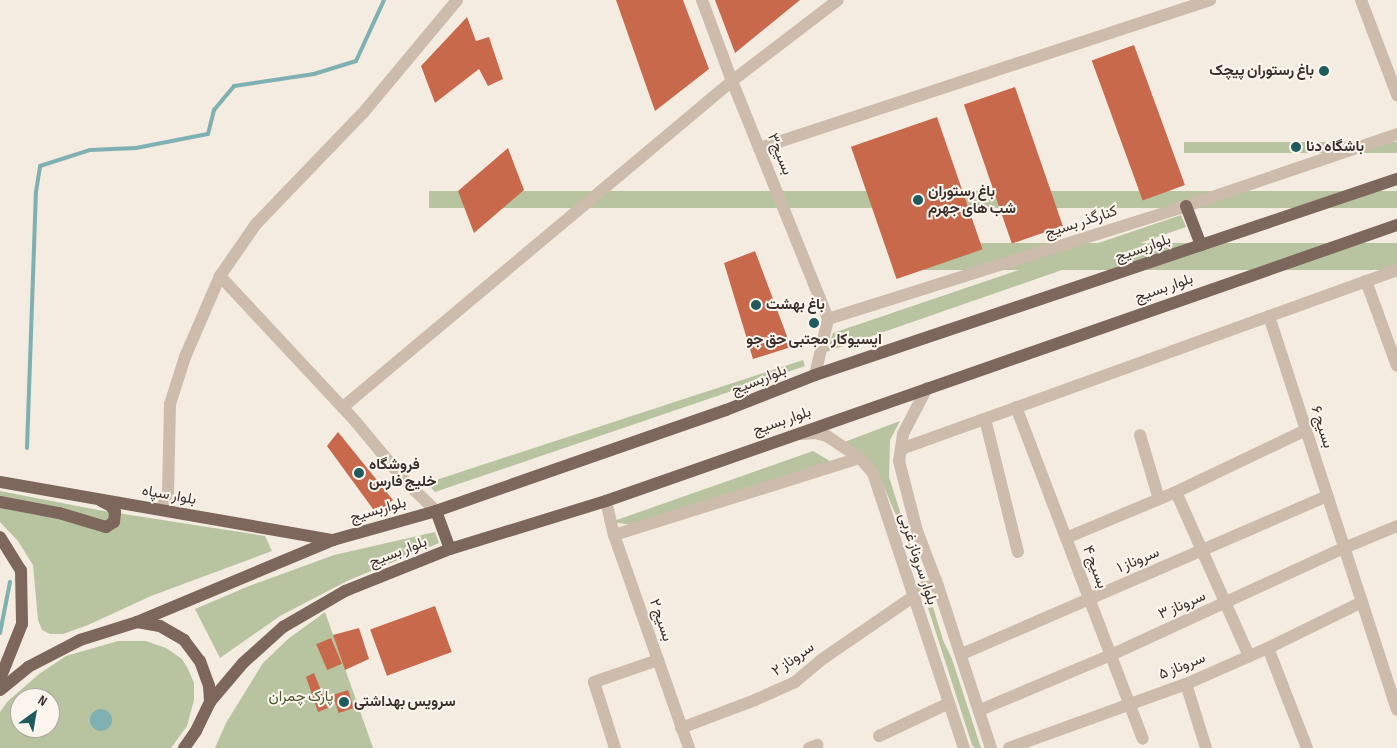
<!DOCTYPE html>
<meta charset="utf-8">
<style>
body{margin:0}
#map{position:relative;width:1397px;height:748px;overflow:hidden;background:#f4ebe1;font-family:"Sofia Sans Condensed",Vazirmatn,sans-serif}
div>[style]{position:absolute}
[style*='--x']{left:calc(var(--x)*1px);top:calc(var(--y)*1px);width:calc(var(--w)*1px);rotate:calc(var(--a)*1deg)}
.green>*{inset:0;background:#b8c4a0;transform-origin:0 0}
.water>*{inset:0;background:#7fb0b2}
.round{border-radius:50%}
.stream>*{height:4px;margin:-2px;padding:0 2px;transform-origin:2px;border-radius:2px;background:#7fb0b2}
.building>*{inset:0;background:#c8694b;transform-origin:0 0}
.minor>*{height:12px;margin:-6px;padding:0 6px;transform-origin:6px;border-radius:6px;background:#cdbbac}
.tertiary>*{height:12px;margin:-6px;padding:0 6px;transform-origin:6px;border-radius:6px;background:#cdbbac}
.primary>*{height:12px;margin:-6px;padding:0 6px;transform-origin:6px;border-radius:6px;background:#7d675c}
.dots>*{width:14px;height:14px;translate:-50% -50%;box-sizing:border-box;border:2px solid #fbf5ee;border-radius:50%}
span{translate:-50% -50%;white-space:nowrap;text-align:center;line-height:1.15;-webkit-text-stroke:4px #fbf5ee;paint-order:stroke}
.poi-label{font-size:15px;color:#3b302b;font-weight:700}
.right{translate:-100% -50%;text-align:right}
.left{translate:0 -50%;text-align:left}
.street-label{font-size:15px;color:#3b302b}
.park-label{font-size:15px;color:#4a5a2e}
.north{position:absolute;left:10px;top:688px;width:50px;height:50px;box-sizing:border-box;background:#fbf5ee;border:1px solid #aea6a0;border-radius:50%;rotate:32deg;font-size:14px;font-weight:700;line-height:20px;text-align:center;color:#3b302b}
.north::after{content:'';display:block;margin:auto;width:18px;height:22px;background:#1f5a5e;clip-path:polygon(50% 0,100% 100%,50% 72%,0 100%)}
</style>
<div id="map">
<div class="green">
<div style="left:1397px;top:142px;width:11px;height:213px;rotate:90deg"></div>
<div style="left:1397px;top:191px;width:17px;height:968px;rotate:90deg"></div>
<div style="clip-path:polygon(1181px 215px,1186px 227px,826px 352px,833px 333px)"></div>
<div style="left:1397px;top:243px;width:27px;height:499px;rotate:90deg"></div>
<div style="clip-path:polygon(803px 360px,805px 366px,435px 492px,427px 483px)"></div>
<div style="clip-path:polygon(900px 421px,890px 440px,889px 477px,917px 565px,876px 468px,839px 444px)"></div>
<div style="clip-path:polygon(813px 451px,840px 467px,649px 527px,611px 522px)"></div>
<div style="clip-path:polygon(0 491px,98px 510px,265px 536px,272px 551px,151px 596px,88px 625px,63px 634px,50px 634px,42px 630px,38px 620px,33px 565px,18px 541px,0 522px)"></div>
<div style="clip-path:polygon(435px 532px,439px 543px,347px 581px,280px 616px,220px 658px,195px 609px,249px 586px,334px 555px)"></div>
<div style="clip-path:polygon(933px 607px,943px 640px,952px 659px,981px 748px,975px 748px,972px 745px,928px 608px)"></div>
<div style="clip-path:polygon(325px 612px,373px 748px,215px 748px,226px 723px,263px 663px,288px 639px)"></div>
<div style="clip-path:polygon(evenodd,118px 641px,146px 641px,166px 648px,182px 659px,188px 669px,194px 683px,194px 700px,187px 726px,171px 748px,0 748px,0 712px,7px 702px,39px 674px,66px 656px,118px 641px,20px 698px,50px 698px,50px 728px,20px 728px,20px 698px)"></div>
</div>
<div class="water">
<div class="round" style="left:90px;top:709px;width:22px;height:22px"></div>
</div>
<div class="stream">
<div style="--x:27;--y:448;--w:256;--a:-88"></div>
<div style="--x:36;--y:192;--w:26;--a:-81"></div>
<div style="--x:40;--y:166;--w:52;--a:-17.7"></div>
<div style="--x:90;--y:150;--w:46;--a:-2.5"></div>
<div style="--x:136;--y:148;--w:73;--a:-11"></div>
<div style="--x:208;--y:134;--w:25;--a:-76"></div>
<div style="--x:214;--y:110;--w:31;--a:-50"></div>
<div style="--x:234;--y:86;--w:81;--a:-8.5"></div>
<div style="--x:314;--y:74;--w:44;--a:-17.2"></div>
<div style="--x:356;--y:61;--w:67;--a:-65.3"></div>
<div style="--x:0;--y:633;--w:52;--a:-78.9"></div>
</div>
<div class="building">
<div style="clip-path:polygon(616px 0,683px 0,709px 69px,655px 111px)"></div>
<div style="clip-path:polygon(715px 0,800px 0,735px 53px)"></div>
<div style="clip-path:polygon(467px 17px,476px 41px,489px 37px,503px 79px,488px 86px,479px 69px,435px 103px,421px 66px)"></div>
<div style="left:1134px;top:45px;width:149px;height:45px;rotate:70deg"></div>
<div style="left:1015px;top:87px;width:147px;height:54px;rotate:71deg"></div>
<div style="left:937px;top:117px;width:140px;height:91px;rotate:71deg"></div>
<div style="clip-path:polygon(508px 148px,524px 190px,474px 233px,458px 191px)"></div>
<div style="clip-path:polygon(755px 251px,791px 347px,753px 359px,724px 263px)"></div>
<div style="clip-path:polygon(338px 432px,393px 500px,385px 507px,373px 509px,327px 446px)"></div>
<div style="left:435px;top:606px;width:49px;height:69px;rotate:70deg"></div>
<div style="clip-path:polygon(359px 628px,369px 659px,345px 670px,333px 635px)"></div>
<div style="left:331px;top:638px;width:28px;height:16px;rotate:67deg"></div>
<div style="clip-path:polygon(314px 673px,328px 708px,318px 712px,306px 677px)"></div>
<div style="left:348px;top:690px;width:19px;height:16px;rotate:72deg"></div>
</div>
<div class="minor">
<div style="--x:702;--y:0;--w:86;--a:69.7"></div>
<div style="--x:732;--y:81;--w:257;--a:68"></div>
<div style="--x:1361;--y:0;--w:102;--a:69.2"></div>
<div style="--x:760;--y:148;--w:474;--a:-18.2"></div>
<div style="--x:220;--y:276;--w:200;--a:47"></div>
<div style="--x:356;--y:422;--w:77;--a:50.3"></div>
<div style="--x:405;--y:481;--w:43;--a:44.1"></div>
<div style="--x:1366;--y:281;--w:90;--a:70"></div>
<div style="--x:1269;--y:316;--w:414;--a:72"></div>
<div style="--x:343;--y:407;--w:508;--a:-39.96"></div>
<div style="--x:732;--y:81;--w:133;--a:-37.4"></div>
<div style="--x:1016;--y:407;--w:355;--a:69.1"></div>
<div style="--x:985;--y:419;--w:137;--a:76.1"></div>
<div style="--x:1140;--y:435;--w:67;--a:73.5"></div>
<div style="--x:1176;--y:492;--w:180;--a:66"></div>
<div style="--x:606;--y:501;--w:35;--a:77"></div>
<div style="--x:614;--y:535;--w:226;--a:70.6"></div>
<div style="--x:161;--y:510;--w:19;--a:-69"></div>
<div style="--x:168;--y:492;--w:88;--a:-88.7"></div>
<div style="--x:170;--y:404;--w:49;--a:-72.3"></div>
<div style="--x:185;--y:357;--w:88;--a:-66.6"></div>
<div style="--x:220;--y:276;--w:63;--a:-55.3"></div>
<div style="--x:256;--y:224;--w:154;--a:-46.1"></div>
<div style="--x:363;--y:113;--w:147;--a:-50.2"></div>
<div style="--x:1066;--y:538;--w:119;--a:-22.7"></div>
<div style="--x:1176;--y:492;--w:144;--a:-25.5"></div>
<div style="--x:1268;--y:648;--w:107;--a:68.7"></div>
<div style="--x:962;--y:654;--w:398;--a:-23.4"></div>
<div style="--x:1186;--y:684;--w:67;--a:72.6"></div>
<div style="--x:980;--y:710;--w:142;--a:-22.8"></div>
<div style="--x:1111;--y:655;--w:256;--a:-24.7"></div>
<div style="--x:1344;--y:548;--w:57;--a:-22.5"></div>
<div style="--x:681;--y:728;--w:79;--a:-20.7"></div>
<div style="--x:755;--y:700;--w:44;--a:-24.2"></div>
<div style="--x:795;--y:682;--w:34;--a:-40"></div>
<div style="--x:821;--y:660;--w:113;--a:-34.5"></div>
<div style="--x:879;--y:736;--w:77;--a:-25.2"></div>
<div style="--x:615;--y:748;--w:69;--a:-107.7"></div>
<div style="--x:594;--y:682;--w:68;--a:-19"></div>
<div style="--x:809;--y:748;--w:9;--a:-21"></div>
<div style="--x:1009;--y:748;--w:188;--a:-19.9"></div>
<div style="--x:1186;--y:684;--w:90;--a:-23.7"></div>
<div style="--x:1268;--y:648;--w:105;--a:-26.1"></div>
</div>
<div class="tertiary">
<div style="--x:815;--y:375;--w:57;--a:-76.9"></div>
<div style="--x:828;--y:319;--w:375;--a:-17.5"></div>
<div style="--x:1186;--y:206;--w:223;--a:-18.8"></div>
<div style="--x:927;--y:388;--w:52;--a:117.6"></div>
<div style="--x:903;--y:434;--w:27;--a:98"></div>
<div style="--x:899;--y:461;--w:72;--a:75.6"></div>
<div style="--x:917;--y:531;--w:59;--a:69.1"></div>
<div style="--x:938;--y:586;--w:170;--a:71.9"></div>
<div style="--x:801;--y:434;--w:14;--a:-4"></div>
<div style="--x:815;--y:433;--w:12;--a:14"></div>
<div style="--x:827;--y:436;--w:40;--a:34"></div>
<div style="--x:860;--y:458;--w:20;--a:49"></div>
<div style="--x:873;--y:473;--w:290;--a:71.7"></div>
<div style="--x:901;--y:449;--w:527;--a:-19.84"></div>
<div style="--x:614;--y:535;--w:258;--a:-17.4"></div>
<div style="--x:914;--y:596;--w:13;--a:-42"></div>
<div style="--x:924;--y:587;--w:14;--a:-4"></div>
</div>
<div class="primary">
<div style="--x:1186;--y:206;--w:42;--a:69"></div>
<div style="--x:0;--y:482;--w:338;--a:9.9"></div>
<div style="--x:0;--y:502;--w:60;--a:10.6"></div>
<div style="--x:59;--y:513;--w:49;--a:16.6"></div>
<div style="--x:106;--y:527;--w:9;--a:-32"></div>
<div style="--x:114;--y:522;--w:10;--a:-84"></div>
<div style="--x:115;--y:512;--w:7;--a:-124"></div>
<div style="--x:111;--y:506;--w:11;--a:-153"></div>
<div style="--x:436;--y:511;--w:40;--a:69.8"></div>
<div style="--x:0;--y:537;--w:39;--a:58"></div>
<div style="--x:21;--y:570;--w:54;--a:88.9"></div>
<div style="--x:22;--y:624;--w:59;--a:111.8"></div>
<div style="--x:137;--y:622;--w:212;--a:-22.7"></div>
<div style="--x:333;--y:540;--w:107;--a:-15.7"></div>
<div style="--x:436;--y:511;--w:307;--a:-19.2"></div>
<div style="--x:726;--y:410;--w:96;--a:-21.5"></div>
<div style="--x:815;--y:375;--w:614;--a:-18.61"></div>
<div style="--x:0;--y:690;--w:36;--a:-39"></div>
<div style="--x:28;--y:667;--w:59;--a:-27.4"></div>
<div style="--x:80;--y:640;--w:60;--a:-17.5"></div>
<div style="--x:137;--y:622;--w:23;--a:10"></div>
<div style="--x:160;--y:626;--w:28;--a:30"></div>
<div style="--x:184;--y:640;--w:26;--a:53"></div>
<div style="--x:200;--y:661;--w:27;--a:70"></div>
<div style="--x:209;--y:686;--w:16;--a:86"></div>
<div style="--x:210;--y:702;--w:32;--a:116"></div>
<div style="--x:196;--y:731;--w:21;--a:125"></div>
<div style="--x:210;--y:702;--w:51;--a:-49.8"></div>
<div style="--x:243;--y:663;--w:54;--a:-42"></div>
<div style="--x:283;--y:627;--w:72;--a:-30.1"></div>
<div style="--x:345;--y:591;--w:113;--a:-21.8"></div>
<div style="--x:450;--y:549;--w:163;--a:-17.1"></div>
<div style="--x:606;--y:501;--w:838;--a:-19.24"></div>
</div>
<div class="dots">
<div style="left:1324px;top:71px;background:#1f5a5e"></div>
<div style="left:1296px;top:147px;background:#1f5a5e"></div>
<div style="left:918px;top:200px;background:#1f5a5e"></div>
<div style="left:756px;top:305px;background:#1f5a5e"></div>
<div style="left:814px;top:323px;background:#1f5a5e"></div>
<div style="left:359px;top:473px;background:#1f5a5e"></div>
<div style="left:344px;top:702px;background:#1f5a5e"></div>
</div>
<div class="poi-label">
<span class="right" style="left:1314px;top:71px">باغ رستوران پیچک</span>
<span class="left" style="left:1306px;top:147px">باشگاه دنا</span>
<span class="left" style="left:928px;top:200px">باغ رستوران<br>شب های جهرم</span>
<span class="left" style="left:766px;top:305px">باغ بهشت</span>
<span style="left:814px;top:340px">ایسیوکار مجتبی حق جو</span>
<span class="left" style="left:369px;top:473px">فروشگاه<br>خلیج فارس</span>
<span class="left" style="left:354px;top:702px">سرویس بهداشتی</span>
</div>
<div class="street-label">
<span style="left:780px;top:154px;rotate:68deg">بسیج۳</span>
<span style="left:1081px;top:222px;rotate:-18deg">کنارگذر بسیج</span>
<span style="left:1143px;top:248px;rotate:-19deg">بلواربسیج</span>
<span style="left:1164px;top:288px;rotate:-19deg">بلوار بسیج</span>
<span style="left:759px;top:380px;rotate:-22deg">بلواربسیج</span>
<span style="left:782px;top:421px;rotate:-19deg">بلوار بسیج</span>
<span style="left:1322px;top:427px;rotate:72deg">بسیج ۶</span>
<span style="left:169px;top:495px;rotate:10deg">بلوار سپاه</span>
<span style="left:378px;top:510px;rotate:-16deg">بلواربسیج</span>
<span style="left:398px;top:552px;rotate:-21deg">بلوار بسیج</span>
<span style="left:918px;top:559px;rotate:72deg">بلوار سروناز غربی</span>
<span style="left:1138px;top:560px;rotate:-23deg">سروناز ۱</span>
<span style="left:1095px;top:567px;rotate:69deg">بسیج ۴</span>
<span style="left:1182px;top:605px;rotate:-24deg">سروناز ۳</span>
<span style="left:661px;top:620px;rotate:71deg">بسیج ۲</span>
<span style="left:793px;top:659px;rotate:-35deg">سروناز ۲</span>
<span style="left:1182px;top:666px;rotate:-22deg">سروناز ۵</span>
</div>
<div class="park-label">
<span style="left:301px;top:697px">پارک چمران</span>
</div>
<div class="north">N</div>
</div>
